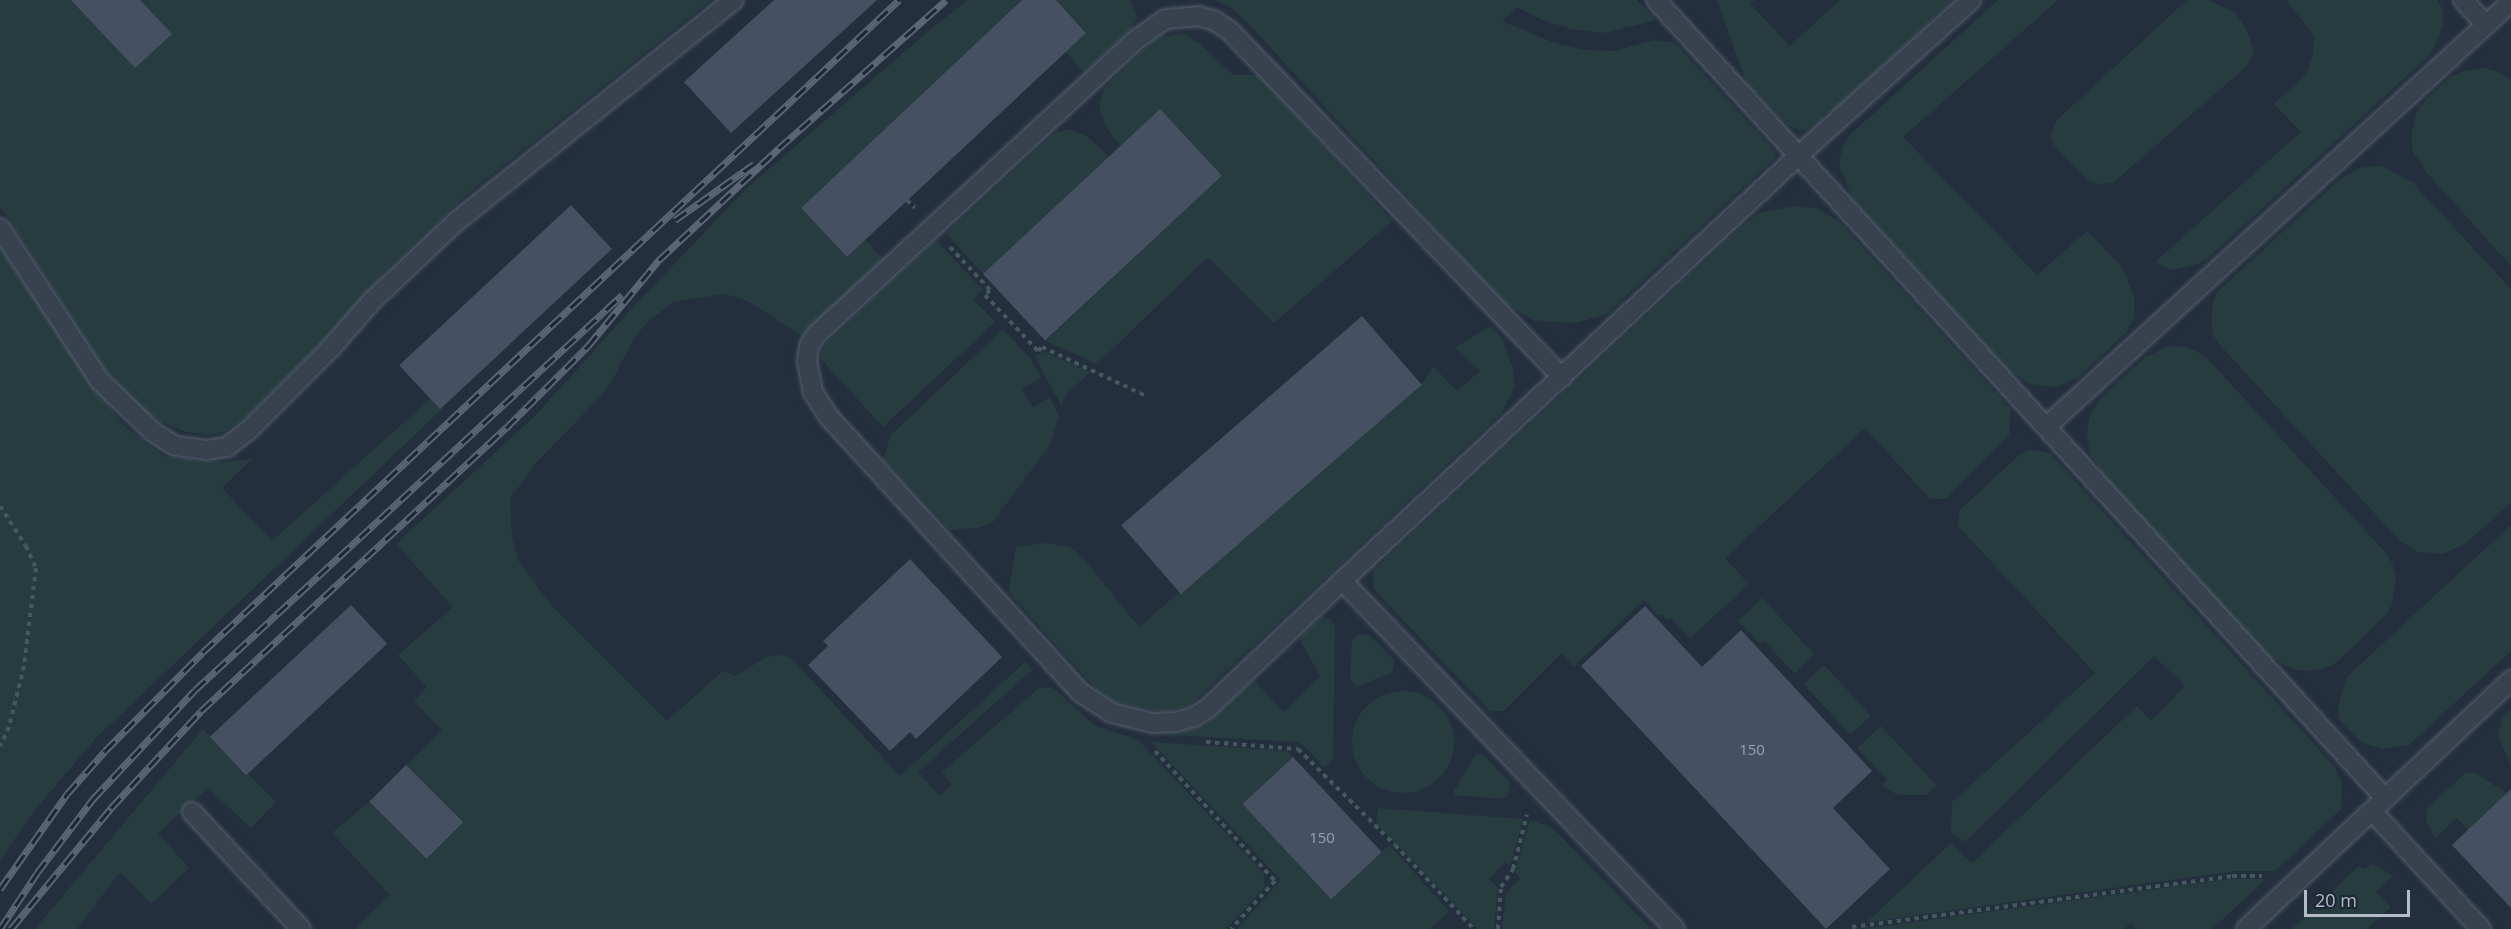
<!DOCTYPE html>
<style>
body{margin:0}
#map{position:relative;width:2511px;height:929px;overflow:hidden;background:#242f3e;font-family:"Open Sans",sans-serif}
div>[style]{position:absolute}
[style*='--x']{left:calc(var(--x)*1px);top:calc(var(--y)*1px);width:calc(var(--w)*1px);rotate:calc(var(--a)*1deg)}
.green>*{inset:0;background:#263c3f;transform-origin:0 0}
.round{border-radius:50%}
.building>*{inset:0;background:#455162;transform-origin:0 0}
.path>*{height:4px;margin-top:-2px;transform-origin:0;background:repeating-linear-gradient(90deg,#44595c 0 4.5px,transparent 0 9px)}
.roads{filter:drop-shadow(0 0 2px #565f6c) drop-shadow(0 0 2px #565f6c)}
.service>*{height:18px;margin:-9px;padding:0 9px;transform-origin:9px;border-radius:9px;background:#38414e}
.rail>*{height:7px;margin-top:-3.5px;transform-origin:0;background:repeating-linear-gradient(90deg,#1d2633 0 14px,#5a6575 0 28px);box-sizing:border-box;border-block:2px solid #5a6575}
span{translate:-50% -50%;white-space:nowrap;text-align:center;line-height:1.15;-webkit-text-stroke:5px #1d2633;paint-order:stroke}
.number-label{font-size:15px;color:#98a1af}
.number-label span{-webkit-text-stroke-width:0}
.scale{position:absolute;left:2304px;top:890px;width:106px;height:27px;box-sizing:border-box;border:3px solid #b4bcc9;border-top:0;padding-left:8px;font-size:18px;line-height:21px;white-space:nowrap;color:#b4bcc9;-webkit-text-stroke:4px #1d2633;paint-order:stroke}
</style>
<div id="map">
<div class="green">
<div style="clip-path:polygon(0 0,711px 0,469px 193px,387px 270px,326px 338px,242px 421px,226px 431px,210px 435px,186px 432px,155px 419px,134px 404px,108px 373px,0 206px)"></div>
<div style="clip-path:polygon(968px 0,1022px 0,801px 208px,847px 257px,865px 240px,883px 259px,802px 336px,748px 301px,725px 294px,674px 302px,647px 322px,633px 340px,613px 379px,600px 397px,536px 463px,510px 499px,512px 537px,518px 560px,552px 606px,667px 721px,723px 671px,735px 676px,767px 657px,784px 654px,795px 662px,900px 776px,1025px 662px,1032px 670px,918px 772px,939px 796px,952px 785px,942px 772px,1039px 688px,1052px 687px,1094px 725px,1138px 740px,1264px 874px,1265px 887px,1226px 929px,355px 929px,390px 895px,332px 833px,369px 802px,426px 860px,463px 823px,406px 765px,442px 730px,414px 701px,427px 687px,398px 655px,453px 607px,396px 544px,536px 415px,636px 304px,748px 187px,931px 29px)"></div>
<div style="clip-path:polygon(1056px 0,1131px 0,1137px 18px,1131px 30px,1084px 72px,1066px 52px,1086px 32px)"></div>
<div style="clip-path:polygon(1214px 0,1637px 0,1656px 20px,1603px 33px,1571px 29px,1542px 20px,1517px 7px,1502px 21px,1555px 43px,1586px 50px,1615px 51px,1654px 40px,1675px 43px,1775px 151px,1776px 157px,1607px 314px,1575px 323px,1535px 321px,1507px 305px,1497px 295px,1249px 24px,1232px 8px)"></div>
<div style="clip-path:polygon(1717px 0,1754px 0,1750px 4px,1790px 46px,1840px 0,1953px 0,1833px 111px,1824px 114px,1820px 122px,1804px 131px,1789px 126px,1747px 84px)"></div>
<div style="clip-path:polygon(1998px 0,2058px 0,1903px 137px,2037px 275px,2087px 231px,2122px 267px,2134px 296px,2134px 318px,2126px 333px,2077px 379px,2054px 387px,2032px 385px,2007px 370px,1852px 198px,1839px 163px,1843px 146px,1851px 134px)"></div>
<div style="clip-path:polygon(2187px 0,2209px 0,2236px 13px,2247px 31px,2254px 51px,2248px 65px,2113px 183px,2099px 184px,2089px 181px,2053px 144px,2050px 135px,2057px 120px)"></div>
<div style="clip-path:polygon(2286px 0,2438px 0,2443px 11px,2443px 27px,2431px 54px,2207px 259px,2198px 264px,2171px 270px,2155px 262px,2301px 132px,2274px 104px,2307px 73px,2313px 54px,2314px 36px)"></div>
<div style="clip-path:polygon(1184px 33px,1201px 45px,1233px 75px,1259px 75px,1392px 221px,1274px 323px,1208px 257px,1097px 364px,1046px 341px,1222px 175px,1160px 109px,1121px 146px,1105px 126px,1101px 114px,1099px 104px,1105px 87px,1155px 38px)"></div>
<div style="clip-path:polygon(2484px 68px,2496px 71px,2511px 80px,2511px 266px,2427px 173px,2413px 152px,2411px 136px,2416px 114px,2424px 101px,2450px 77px,2464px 71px)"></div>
<div style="clip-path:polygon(1068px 129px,1087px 136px,1109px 157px,984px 275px,946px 233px,1053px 134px)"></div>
<div style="clip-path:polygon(2382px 166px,2412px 182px,2511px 289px,2511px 503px,2466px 543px,2443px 554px,2417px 552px,2399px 540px,2219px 344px,2213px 335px,2211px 321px,2213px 301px,2218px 291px,2340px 179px,2362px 167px)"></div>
<div style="clip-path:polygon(1796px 206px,1819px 209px,1840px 222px,2011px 409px,2009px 435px,1946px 499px,1930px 499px,1865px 428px,1725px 558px,1749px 584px,1690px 638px,1671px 618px,1667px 621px,1662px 614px,1659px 616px,1644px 600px,1573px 667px,1562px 653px,1504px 711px,1490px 711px,1377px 593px,1373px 587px,1374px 569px,1744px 224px,1760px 212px)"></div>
<div style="clip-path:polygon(936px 240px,983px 290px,973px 299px,995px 322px,883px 427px,821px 359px,821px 351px,825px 344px)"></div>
<div style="clip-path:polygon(0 245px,122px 424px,165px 457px,222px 462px,252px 459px,222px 488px,272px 541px,430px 399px,441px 410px,96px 738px,35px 810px,0 860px)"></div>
<div style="clip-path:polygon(1489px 327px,1493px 328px,1502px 338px,1513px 369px,1515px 387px,1501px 414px,1189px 706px,1164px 712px,1121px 703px,1109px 698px,1097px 690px,1011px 595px,1009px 589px,1016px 547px,1046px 543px,1070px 547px,1083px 558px,1139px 627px,1421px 385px,1433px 366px,1457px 391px,1480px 371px,1456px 347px)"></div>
<div style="clip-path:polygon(1003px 329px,1032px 361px,1041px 378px,1022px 389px,1033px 407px,1050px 397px,1059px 416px,1050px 445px,992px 523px,977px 528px,950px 530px,883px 459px,891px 435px)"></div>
<div style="clip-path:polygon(2169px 346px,2188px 347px,2206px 357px,2384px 551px,2392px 563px,2396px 577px,2392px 605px,2384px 617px,2337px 662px,2324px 669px,2307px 671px,2292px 669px,2266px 655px,2108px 481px,2090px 454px,2087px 436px,2089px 419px,2098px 401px,2145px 357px)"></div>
<div style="clip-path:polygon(1042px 351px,1090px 372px,1065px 396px,1062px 407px,1035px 357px)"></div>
<div style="clip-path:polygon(2029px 450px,2050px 453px,2334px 766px,2342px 783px,2341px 809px,2275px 871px,2236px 871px,1867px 922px,1951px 843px,1972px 863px,2137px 706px,2151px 721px,2185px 686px,2154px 656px,1965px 842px,1951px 833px,1952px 802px,2095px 673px,1957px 525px,1960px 510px,2019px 455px)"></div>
<div style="clip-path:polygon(2511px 525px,2511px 651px,2409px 745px,2383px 749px,2362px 743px,2340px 721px,2338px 708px,2345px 681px,2351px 673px)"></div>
<div style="clip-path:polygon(1762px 598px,1814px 654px,1795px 674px,1764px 641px,1760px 644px,1738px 621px)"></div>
<div style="clip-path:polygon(1321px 617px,1330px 618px,1335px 627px,1333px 759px,1330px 763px,1324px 767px,1300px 742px,1169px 735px,1199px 727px,1209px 721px,1254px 680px,1284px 712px,1320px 676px,1299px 638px)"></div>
<div style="clip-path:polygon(1358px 634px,1370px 636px,1394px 660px,1394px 664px,1392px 672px,1357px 687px,1350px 679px,1352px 641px)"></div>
<div style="left:1824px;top:665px;width:69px;height:28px;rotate:47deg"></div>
<div class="round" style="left:1352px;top:691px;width:102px;height:102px"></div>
<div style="clip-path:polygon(2511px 708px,2511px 766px,2498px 736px,2503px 716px)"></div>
<div style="clip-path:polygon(1881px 726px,1936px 785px,1927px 795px,1898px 795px,1881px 786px,1887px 779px,1857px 748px)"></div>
<div style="clip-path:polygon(203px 729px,276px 802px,251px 828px,208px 788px,158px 833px,189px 868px,151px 904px,120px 872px,77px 929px,35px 929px)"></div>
<div style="clip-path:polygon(1151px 742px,1287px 751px,1293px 757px,1244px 803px,1382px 852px,1389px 845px,1449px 911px,1430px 929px,1237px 929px,1281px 880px)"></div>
<div style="clip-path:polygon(1477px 753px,1485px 756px,1510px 783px,1508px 796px,1503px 799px,1455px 795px,1454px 791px)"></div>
<div style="clip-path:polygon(2467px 772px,2475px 773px,2507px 793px,2468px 830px,2457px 818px,2435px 838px,2426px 822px,2427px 808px)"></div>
<div style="clip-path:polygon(1378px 808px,1523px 819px,1510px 866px,1505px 862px,1489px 879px,1498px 888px,1494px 929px,1478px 929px,1376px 823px)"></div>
<div style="clip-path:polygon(1530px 820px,1550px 827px,1559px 834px,1651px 929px,1502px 929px,1506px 893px,1521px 878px,1515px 872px)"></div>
<div style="clip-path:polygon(2373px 864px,2392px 876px,2376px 892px,2391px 907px,2367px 929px,2292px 929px,2359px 866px,2363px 869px)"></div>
<div style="clip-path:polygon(2230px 879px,2266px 879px,2212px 929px,2137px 929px,2131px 923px,2124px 929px,1863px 929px)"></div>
</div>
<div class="building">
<div style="clip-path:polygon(71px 0,140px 0,172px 34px,135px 68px)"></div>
<div style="clip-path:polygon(774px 0,877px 0,731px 133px,684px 82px)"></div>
<div style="clip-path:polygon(1022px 0,1056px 0,1086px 33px,847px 257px,801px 208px)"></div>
<div style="left:1160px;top:109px;width:91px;height:242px;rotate:47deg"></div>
<div style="left:571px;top:205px;width:60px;height:235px;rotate:47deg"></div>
<div style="left:1362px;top:316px;width:91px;height:319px;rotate:49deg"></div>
<div style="clip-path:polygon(910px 559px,1002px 657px,916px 739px,910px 732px,890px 751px,808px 665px,828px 646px,823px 641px)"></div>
<div style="left:351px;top:605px;width:53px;height:193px;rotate:47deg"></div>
<div style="clip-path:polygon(1645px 606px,1702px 667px,1741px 630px,1872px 771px,1833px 808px,1890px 869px,1826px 929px,1581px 666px)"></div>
<div style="left:1293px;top:757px;width:130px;height:69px;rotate:47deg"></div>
<div style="left:406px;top:765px;width:81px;height:52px;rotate:45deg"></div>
<div style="clip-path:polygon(2511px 789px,2511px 908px,2452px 845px)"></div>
</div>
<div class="path">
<div style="--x:907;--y:200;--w:11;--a:45"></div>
<div style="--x:950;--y:247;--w:59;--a:47.1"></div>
<div style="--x:990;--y:290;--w:7;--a:135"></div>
<div style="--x:985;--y:295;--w:77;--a:46.6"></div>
<div style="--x:1038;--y:351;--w:6;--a:-45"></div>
<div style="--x:1042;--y:347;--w:115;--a:25.2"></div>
<div style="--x:0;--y:506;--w:48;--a:57"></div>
<div style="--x:26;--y:546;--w:24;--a:66"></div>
<div style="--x:36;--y:568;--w:99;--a:97"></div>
<div style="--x:24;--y:666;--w:63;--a:103.8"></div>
<div style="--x:9;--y:727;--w:21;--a:115"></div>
<div style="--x:1206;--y:742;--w:92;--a:4.4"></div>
<div style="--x:1298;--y:749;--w:136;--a:44.7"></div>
<div style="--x:1395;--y:845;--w:115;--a:46.8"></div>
<div style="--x:1155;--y:751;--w:177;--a:47.3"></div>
<div style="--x:1275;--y:881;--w:65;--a:132.5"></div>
<div style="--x:1852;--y:927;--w:383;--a:-7.6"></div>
<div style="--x:2232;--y:876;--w:30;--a:0"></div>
<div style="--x:1498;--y:929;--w:42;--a:-85.9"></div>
<div style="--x:1501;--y:887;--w:22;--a:-56"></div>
<div style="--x:1513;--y:869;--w:56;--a:-75.5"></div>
</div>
<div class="roads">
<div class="service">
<div style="--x:1656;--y:0;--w:1081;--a:47.59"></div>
<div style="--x:2463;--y:0;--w:34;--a:47"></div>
<div style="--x:0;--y:228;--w:183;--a:56.8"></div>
<div style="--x:100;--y:381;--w:74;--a:43.9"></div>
<div style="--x:153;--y:432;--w:26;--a:32"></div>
<div style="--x:175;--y:446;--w:32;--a:7"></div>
<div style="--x:207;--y:450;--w:20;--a:-9"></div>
<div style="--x:227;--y:447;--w:29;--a:-38"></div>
<div style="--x:250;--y:429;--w:115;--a:-45"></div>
<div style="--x:331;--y:348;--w:62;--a:-48.9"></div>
<div style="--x:372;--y:301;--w:117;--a:-43.3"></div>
<div style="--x:457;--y:221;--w:354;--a:-38.6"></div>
<div style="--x:2047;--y:426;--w:629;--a:-42.42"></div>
<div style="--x:1342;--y:581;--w:185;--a:136.5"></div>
<div style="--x:1208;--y:708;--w:17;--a:147"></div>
<div style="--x:1194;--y:717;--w:20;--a:165"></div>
<div style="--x:1175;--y:722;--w:22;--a:177"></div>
<div style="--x:1153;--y:723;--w:42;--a:-166.3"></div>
<div style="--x:1112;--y:713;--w:38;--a:-147"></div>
<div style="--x:1080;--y:692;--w:372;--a:-132.4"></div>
<div style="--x:829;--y:417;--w:30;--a:-123"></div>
<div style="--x:813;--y:392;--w:32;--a:-101"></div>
<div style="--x:807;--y:361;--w:15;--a:-82"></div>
<div style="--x:809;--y:346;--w:13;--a:-58"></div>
<div style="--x:816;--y:335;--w:437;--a:-42.7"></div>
<div style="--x:1137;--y:39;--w:35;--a:-35"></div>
<div style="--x:1166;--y:19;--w:32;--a:-5"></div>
<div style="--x:1198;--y:16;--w:18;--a:16"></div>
<div style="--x:1215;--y:21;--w:18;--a:34"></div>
<div style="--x:1230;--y:31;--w:480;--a:46.2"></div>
<div style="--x:2372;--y:811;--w:161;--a:47.3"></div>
<div style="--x:192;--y:812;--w:160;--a:47"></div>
<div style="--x:1675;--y:929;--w:482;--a:-133.7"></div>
<div style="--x:1342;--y:581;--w:623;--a:-42.98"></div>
<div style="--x:1798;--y:156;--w:233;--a:-42"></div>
<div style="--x:2246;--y:929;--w:364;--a:-43.2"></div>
</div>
</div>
<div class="rail">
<div style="--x:675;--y:220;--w:97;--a:-35.3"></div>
<div style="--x:0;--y:889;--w:116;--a:-54.8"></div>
<div style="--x:67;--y:794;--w:57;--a:-48.5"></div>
<div style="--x:105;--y:751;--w:139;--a:-45.3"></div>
<div style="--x:203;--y:652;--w:954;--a:-43.13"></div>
<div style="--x:0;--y:929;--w:67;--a:-56.5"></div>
<div style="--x:37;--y:873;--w:93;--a:-52.9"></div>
<div style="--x:93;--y:799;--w:149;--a:-46.9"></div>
<div style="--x:195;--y:690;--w:582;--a:-42.77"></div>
<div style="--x:11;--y:929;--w:157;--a:-50.4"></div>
<div style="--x:111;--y:808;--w:132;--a:-47.1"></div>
<div style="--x:201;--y:711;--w:416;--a:-42.9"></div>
<div style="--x:506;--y:428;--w:116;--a:-45"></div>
<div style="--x:588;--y:346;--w:112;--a:-50.5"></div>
<div style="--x:659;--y:260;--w:164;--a:-43"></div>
<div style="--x:779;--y:148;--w:223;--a:-41.5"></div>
</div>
<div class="number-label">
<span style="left:1752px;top:750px">150</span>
<span style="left:1322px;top:838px">150</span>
</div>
<div class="scale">20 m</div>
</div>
